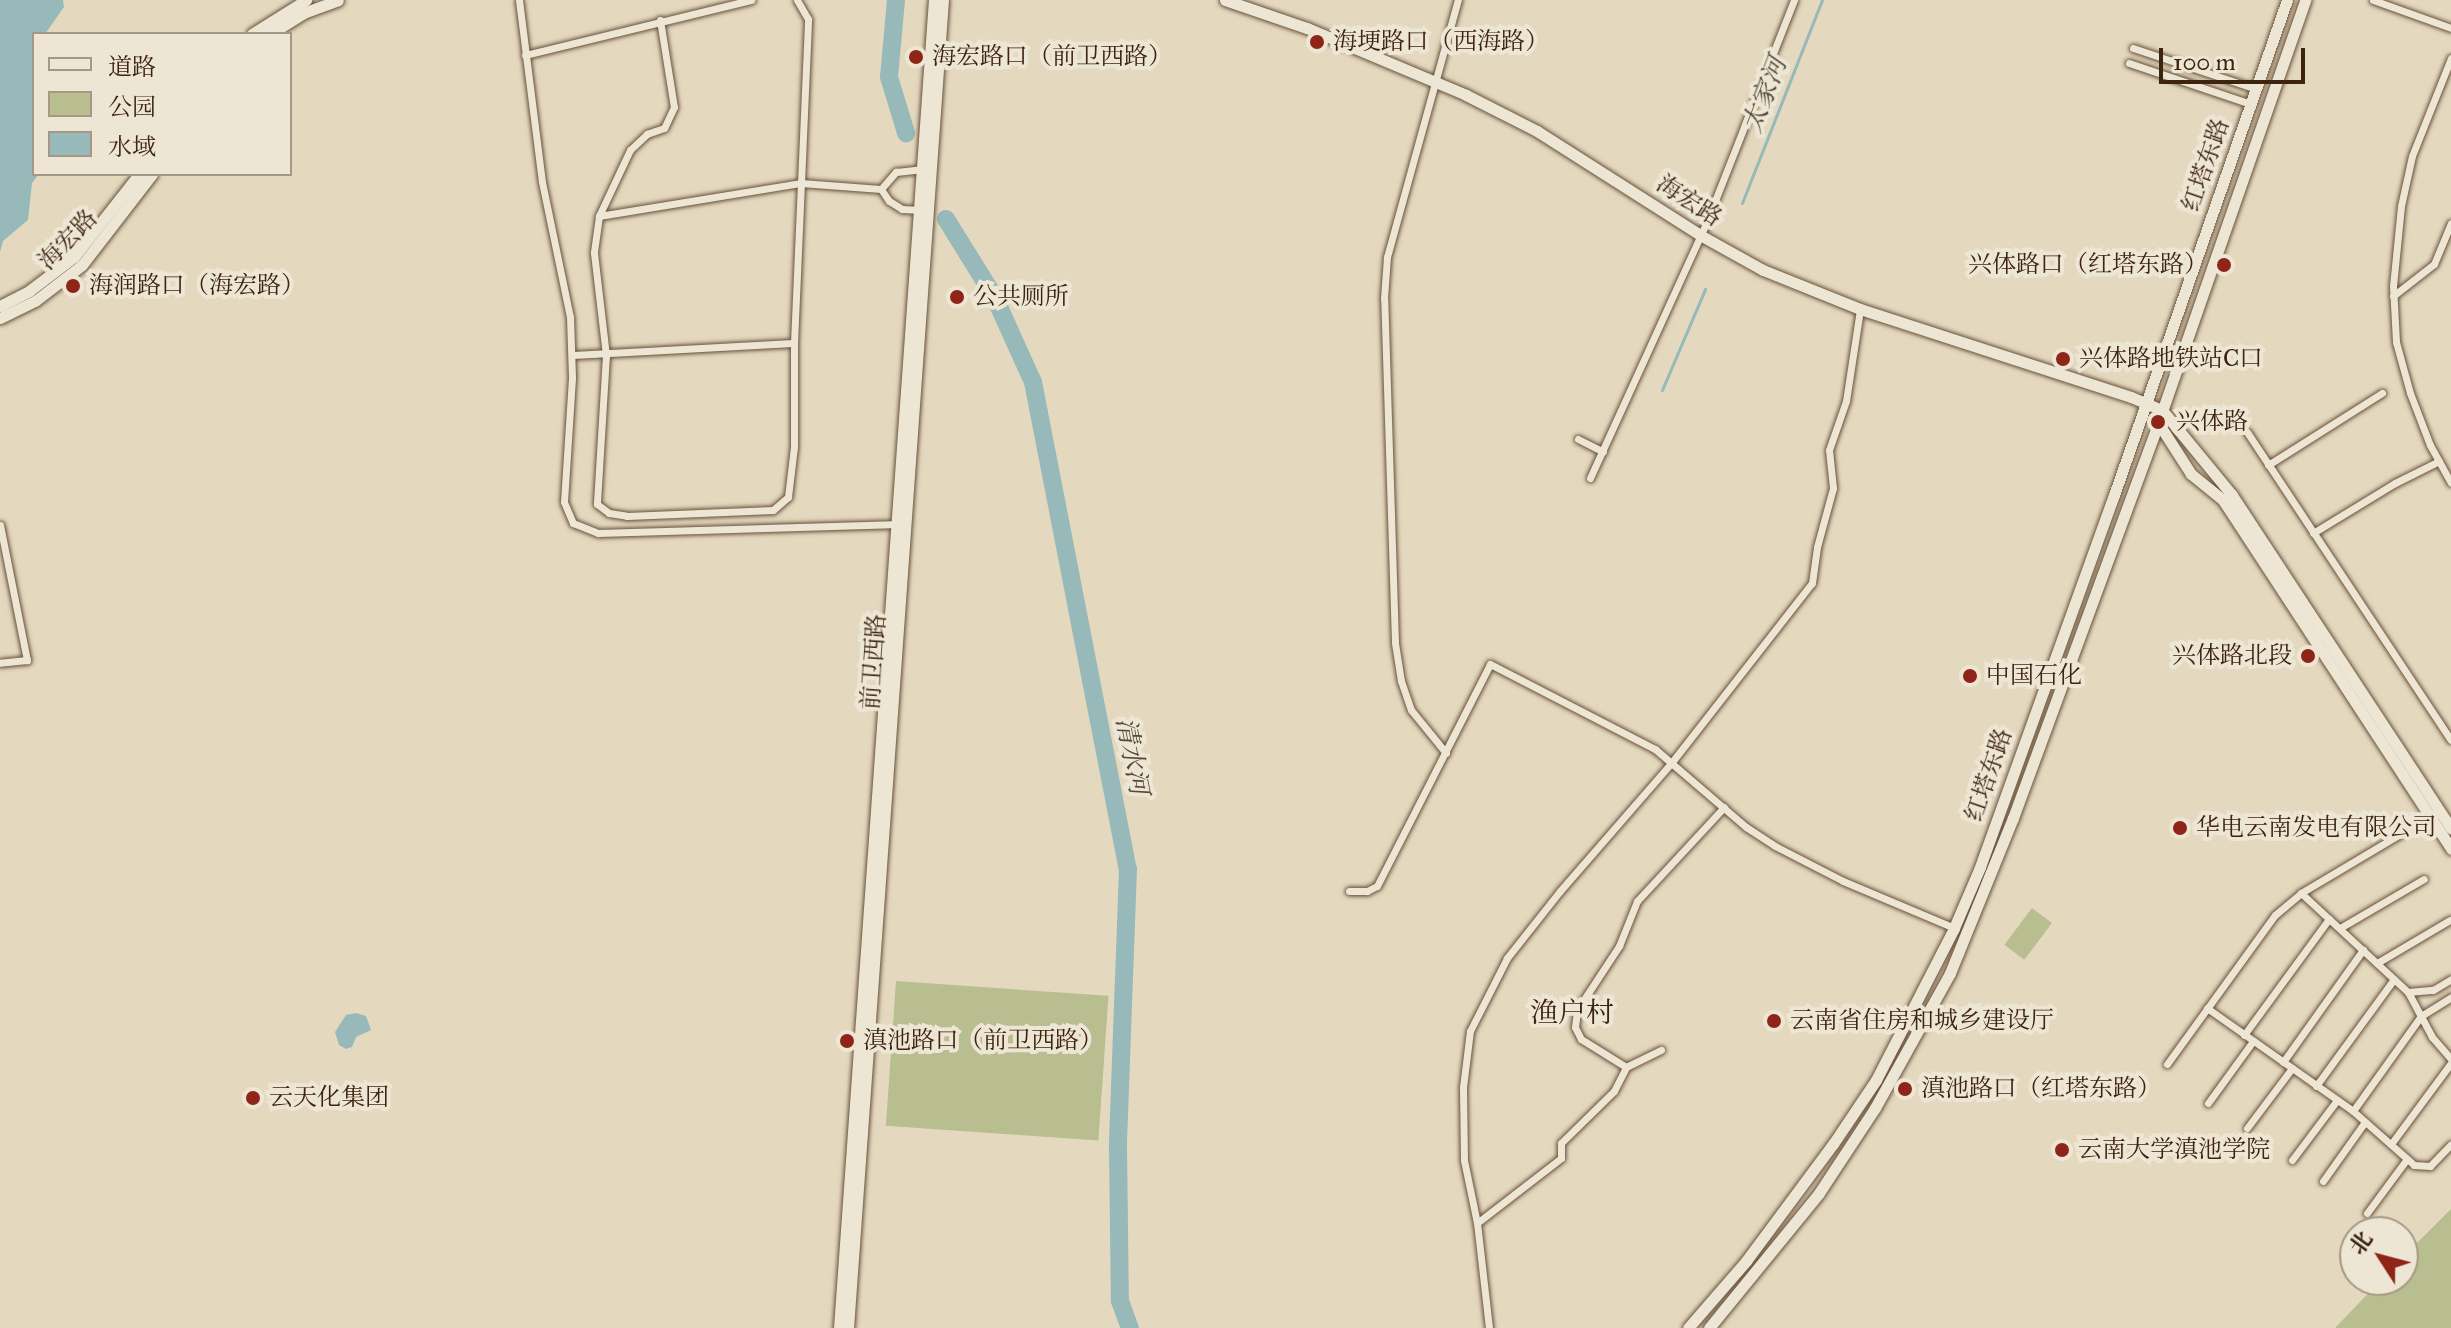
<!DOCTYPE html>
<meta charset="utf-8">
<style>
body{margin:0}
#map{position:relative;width:2451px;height:1328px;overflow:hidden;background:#e4d9bf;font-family:"IM FELL Great Primer","Noto Serif SC",serif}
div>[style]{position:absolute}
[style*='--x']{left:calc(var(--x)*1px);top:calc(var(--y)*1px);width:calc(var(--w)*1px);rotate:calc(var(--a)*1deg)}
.green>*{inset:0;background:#b8be8f;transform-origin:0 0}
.water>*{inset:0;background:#97b9b9}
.stream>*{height:3px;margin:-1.5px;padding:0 1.5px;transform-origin:1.5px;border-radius:1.5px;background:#97b9b9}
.river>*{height:18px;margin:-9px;padding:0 9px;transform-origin:9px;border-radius:9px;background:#97b9b9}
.roads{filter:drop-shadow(0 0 2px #68513a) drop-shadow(0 0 2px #68513a)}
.street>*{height:7px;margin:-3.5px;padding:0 3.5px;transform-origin:3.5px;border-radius:3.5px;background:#ede6d5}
.secondary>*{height:11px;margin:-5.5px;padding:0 5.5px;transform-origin:5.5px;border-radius:5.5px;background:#ede6d5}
.dots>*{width:22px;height:22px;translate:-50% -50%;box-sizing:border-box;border:4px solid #ede6d5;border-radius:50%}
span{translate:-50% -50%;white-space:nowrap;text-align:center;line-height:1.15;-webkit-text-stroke:8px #ede6d5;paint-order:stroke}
.poi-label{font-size:24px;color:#3e240e}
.left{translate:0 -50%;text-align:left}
.right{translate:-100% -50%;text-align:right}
.street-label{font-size:24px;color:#3e240e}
.water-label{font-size:26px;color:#544939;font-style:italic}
.quarter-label{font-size:28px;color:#3e240e}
.legend{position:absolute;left:32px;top:32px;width:260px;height:144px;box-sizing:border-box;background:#ede6d5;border:2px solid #a79885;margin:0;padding:10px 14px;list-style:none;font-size:24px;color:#3e240e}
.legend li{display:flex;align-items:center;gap:16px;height:40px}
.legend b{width:40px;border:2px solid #a79885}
.north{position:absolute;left:2339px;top:1216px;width:80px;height:80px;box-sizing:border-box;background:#ede6d5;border:2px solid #a79885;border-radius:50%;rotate:306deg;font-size:22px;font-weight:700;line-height:32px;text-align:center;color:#3e240e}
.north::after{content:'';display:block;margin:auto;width:28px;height:36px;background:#8f2418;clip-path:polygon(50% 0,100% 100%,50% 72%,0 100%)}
.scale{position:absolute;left:2159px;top:48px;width:146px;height:36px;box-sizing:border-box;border:4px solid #3e240e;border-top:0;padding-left:10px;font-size:24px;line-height:28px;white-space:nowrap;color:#3e240e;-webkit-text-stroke:6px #ede6d5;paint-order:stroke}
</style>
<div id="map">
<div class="green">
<div style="left:2032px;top:908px;width:25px;height:46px;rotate:37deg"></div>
<div style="left:896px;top:981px;width:213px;height:145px;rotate:4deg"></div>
<div style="clip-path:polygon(2451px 1209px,2451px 1328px,2335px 1328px,2381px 1280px,2403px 1280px,2403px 1257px)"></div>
</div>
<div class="water">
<div style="clip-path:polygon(0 0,63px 0,64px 7px,45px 34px,34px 34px,34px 174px,39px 174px,32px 183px,28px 220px,3px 241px,0 252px)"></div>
<div style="clip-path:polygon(356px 1013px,366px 1016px,371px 1030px,356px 1037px,352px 1047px,346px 1049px,339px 1045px,335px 1032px,346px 1015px)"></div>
</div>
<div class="stream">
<div style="--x:1742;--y:203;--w:218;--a:-68.5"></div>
<div style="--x:1662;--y:390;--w:110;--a:-66.9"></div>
</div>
<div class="river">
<div style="--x:896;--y:0;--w:77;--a:95.2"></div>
<div style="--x:889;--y:77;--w:59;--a:73.1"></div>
<div style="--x:946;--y:219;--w:93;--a:58.2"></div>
<div style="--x:995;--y:298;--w:92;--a:65.7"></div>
<div style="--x:1033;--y:382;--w:496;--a:79"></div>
<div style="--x:1128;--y:869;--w:278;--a:92.1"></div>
<div style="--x:1118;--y:1147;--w:154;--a:89.3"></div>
<div style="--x:1120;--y:1301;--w:29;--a:70"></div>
</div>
<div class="roads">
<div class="street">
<div style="--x:519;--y:0;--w:183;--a:82.8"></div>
<div style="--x:542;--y:182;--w:138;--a:78.3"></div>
<div style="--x:570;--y:317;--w:61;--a:88.1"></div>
<div style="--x:572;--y:378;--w:124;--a:93.7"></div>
<div style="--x:564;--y:502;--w:23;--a:67"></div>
<div style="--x:573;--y:523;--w:27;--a:22"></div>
<div style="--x:598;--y:533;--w:302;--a:-1.7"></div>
<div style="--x:2373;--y:0;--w:83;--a:19.7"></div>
<div style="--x:660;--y:20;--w:88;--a:80.9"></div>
<div style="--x:674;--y:107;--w:23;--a:115"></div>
<div style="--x:664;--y:128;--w:18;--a:161"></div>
<div style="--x:647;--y:134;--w:23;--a:137"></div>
<div style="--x:630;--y:150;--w:73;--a:115.2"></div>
<div style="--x:599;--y:216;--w:37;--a:98"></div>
<div style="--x:594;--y:253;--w:103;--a:83.3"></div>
<div style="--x:606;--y:355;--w:149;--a:93.5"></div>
<div style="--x:597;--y:504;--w:15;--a:37"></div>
<div style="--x:609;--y:513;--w:18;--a:9"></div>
<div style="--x:627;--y:516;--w:146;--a:-2.4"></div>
<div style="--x:773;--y:510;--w:20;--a:-41"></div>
<div style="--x:788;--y:497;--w:50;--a:-83.2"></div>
<div style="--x:794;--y:447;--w:104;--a:-90"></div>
<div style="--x:794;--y:343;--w:324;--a:-87.5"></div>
<div style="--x:808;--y:19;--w:22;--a:-120"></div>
<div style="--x:2133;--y:48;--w:130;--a:18.4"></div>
<div style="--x:525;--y:55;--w:233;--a:-13.7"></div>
<div style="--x:2451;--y:58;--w:105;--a:111.7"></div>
<div style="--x:2412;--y:156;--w:51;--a:102.4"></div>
<div style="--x:2401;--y:206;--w:80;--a:95.7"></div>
<div style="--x:2393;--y:286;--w:56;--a:86.9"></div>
<div style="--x:2396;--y:342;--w:53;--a:74.6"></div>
<div style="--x:2410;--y:393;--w:56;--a:69"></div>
<div style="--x:2430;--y:445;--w:43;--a:61.1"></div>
<div style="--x:2129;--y:63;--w:129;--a:18.6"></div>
<div style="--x:921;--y:210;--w:19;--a:-177"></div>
<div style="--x:902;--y:209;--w:15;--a:-148"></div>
<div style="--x:889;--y:201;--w:14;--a:-124"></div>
<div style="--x:881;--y:189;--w:23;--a:-49"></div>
<div style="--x:896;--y:172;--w:28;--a:-6"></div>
<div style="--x:599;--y:216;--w:205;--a:-9.3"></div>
<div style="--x:801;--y:183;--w:80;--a:4.3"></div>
<div style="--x:2393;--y:296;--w:52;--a:-38"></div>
<div style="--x:2434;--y:264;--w:44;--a:-67.5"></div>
<div style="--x:572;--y:355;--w:222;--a:-3.1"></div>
<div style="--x:2247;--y:432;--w:369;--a:56.5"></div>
<div style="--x:1578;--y:439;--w:28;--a:27"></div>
<div style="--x:2268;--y:465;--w:135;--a:-32.3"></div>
<div style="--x:1590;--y:478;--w:282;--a:-65.5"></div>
<div style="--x:1707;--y:221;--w:238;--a:-68.5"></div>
<div style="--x:0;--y:525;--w:138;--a:78.7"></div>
<div style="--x:27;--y:660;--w:27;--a:174"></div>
<div style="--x:2313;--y:533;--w:96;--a:-31.4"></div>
<div style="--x:2395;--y:483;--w:49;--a:-26.6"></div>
<div style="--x:1446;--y:753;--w:55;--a:-129.1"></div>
<div style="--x:1411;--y:710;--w:31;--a:-109"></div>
<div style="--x:1401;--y:681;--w:39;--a:-99"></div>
<div style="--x:1395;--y:642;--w:344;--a:-91.8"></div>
<div style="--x:1384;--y:298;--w:41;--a:-85.8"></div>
<div style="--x:1387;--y:257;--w:267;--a:-74.6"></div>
<div style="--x:1349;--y:891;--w:18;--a:0"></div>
<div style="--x:1367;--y:891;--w:11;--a:-27"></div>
<div style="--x:1377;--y:886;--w:249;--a:-63"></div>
<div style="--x:1490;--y:664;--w:186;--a:27.3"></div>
<div style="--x:1655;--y:749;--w:120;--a:40.6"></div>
<div style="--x:1746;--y:827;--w:35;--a:33"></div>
<div style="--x:1775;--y:846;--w:76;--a:27.2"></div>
<div style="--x:1843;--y:881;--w:121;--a:22.9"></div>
<div style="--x:2301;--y:893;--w:146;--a:42.8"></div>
<div style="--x:2408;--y:992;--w:51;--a:61.9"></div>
<div style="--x:2432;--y:1037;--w:29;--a:49"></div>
<div style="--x:2340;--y:928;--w:97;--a:-30.3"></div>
<div style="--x:2377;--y:963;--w:85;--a:-30.5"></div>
<div style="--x:2408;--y:992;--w:25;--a:-5"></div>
<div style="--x:2433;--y:990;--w:21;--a:-31"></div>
<div style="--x:2207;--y:1008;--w:179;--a:35.2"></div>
<div style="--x:2353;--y:1111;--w:81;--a:41.5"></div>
<div style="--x:2414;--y:1165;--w:16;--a:4"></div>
<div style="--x:2430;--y:1166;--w:30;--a:-46"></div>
<div style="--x:2244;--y:1035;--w:144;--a:-53.8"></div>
<div style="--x:2283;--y:1062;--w:138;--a:-54.5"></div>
<div style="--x:2167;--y:1064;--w:184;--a:-54.1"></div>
<div style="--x:2275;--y:915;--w:34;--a:-40"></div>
<div style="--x:2301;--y:893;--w:150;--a:-30.8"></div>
<div style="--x:1626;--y:1067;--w:53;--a:-148.1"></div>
<div style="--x:1581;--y:1039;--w:13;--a:-117"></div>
<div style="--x:1575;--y:1027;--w:17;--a:-83"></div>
<div style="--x:1577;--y:1010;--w:77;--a:-56.7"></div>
<div style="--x:1619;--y:946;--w:48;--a:-68.2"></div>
<div style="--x:1637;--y:901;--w:128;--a:-47.2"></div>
<div style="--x:2316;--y:1086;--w:132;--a:-53.9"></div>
<div style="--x:2208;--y:1103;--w:77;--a:-54"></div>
<div style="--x:2353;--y:1111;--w:117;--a:-54.4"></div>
<div style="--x:2421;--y:1016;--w:36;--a:-32"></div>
<div style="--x:2247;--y:1128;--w:75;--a:-53.1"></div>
<div style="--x:2391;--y:1144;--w:101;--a:-53.5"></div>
<div style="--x:2292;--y:1160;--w:75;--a:-53.1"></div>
<div style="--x:2323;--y:1181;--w:72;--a:-54.6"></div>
<div style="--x:2367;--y:1213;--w:67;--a:-53.5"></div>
<div style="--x:1477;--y:1223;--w:106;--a:-37.7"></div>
<div style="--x:1561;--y:1158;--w:15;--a:-90"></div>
<div style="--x:1561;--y:1143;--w:74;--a:-44.5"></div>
<div style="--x:1614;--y:1091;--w:27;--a:-63"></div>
<div style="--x:1626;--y:1067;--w:39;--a:-26"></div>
<div style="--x:1489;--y:1328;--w:106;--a:-96.5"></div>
<div style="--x:1477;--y:1223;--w:64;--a:-101.7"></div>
<div style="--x:1464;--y:1160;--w:73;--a:-90.8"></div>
<div style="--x:1463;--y:1087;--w:56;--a:-82.9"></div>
<div style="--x:1470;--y:1031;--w:82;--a:-63.1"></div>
<div style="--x:1507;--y:958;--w:85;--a:-51.7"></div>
<div style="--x:1560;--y:891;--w:171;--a:-49"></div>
<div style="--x:1672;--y:762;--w:227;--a:-52"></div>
<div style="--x:1812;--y:583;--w:36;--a:-82"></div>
<div style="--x:1817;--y:547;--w:61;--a:-74.8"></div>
<div style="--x:1833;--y:488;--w:38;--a:-96"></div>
<div style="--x:1829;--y:450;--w:52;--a:-70.9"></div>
<div style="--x:1846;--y:401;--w:93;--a:-81.3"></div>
</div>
<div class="secondary">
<div style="--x:1225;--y:0;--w:87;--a:18.9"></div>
<div style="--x:1307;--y:28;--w:173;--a:22.8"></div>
<div style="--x:1466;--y:95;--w:80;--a:26.9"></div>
<div style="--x:1537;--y:131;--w:193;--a:32.5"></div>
<div style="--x:1700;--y:235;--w:72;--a:29.1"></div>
<div style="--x:1763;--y:270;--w:105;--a:21.9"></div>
<div style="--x:1860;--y:309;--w:285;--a:18"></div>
<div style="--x:2131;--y:397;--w:34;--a:23"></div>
<div style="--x:2162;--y:410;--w:110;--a:50.5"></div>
<div style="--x:2232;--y:495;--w:399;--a:56.7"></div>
<div style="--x:252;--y:34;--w:64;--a:-32.2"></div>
<div style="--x:270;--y:34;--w:39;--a:-32"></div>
<div style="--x:303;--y:13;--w:37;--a:-20"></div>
<div style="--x:0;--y:306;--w:33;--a:-27"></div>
<div style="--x:29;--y:291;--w:56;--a:-37.1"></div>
<div style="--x:74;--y:257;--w:105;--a:-51.9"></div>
<div style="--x:0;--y:318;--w:39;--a:-26"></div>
<div style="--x:35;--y:301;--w:59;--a:-37.5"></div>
<div style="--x:82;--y:265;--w:115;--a:-52.4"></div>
<div style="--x:2157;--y:421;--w:63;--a:57.3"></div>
<div style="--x:2191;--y:474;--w:41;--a:39.1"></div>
<div style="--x:2223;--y:500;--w:417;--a:56.8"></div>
<div style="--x:839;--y:1328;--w:1331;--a:-85.91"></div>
<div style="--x:848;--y:1328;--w:1331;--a:-85.91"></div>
<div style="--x:1688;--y:1328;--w:89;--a:-49.1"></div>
<div style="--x:1746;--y:1261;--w:146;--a:-53.4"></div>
<div style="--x:1833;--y:1144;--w:77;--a:-56.1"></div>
<div style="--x:1876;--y:1080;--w:171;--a:-62.8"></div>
<div style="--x:1954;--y:928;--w:66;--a:-66.9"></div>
<div style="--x:1980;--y:867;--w:395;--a:-70.2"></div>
<div style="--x:2114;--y:495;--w:524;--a:-70.74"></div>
<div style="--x:1709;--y:1328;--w:174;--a:-50.8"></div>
<div style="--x:1819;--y:1193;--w:102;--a:-56.6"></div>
<div style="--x:1875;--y:1108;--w:154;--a:-60.9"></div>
<div style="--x:1950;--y:973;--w:167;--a:-67.9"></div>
<div style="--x:2013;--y:818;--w:421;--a:-69.8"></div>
<div style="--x:2158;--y:423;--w:448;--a:-70.8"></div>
</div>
</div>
<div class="dots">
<div style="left:1317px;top:42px;background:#8f2418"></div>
<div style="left:916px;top:57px;background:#8f2418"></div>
<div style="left:2224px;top:265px;background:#8f2418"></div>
<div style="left:73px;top:286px;background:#8f2418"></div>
<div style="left:957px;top:297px;background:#8f2418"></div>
<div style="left:2063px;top:359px;background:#8f2418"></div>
<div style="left:2158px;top:422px;background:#8f2418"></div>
<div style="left:2308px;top:656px;background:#8f2418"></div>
<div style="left:1970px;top:676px;background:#8f2418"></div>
<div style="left:2180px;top:828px;background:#8f2418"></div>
<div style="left:1774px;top:1021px;background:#8f2418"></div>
<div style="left:847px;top:1041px;background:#8f2418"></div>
<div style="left:1905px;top:1089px;background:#8f2418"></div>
<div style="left:253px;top:1098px;background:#8f2418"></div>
<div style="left:2062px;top:1150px;background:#8f2418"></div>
</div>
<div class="poi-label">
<span class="left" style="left:1333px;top:42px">海埂路口（西海路）</span>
<span class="left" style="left:932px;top:57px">海宏路口（前卫西路）</span>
<span class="right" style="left:2208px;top:265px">兴体路口（红塔东路）</span>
<span class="left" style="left:89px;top:286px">海润路口（海宏路）</span>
<span class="left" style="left:973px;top:297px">公共厕所</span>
<span class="left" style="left:2079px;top:359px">兴体路地铁站C口</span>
<span class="left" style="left:2176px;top:422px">兴体路</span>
<span class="right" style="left:2292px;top:656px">兴体路北段</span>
<span class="left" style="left:1986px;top:676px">中国石化</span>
<span class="left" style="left:2196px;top:828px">华电云南发电有限公司</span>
<span class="left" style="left:1790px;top:1021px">云南省住房和城乡建设厅</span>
<span class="left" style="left:863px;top:1041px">滇池路口（前卫西路）</span>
<span class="left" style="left:1921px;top:1089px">滇池路口（红塔东路）</span>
<span class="left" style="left:269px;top:1098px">云天化集团</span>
<span class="left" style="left:2078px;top:1150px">云南大学滇池学院</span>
</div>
<div class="street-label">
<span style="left:2206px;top:165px;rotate:-71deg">红塔东路</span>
<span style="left:1689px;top:201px;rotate:33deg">海宏路</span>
<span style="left:68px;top:240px;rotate:-46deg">海宏路</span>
<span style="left:874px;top:662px;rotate:-86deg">前卫西路</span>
<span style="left:1989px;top:775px;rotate:-71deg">红塔东路</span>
</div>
<div class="water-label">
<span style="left:1765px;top:95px;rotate:-69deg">太家河</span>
<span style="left:1132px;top:756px;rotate:79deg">清水河</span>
</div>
<div class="quarter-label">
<span style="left:1572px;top:1013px">渔户村</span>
</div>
<ul class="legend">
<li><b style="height:10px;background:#ede6d5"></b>道路</li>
<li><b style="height:22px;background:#b8be8f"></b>公园</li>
<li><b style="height:22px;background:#97b9b9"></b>水域</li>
</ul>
<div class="north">北</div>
<div class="scale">100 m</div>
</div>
